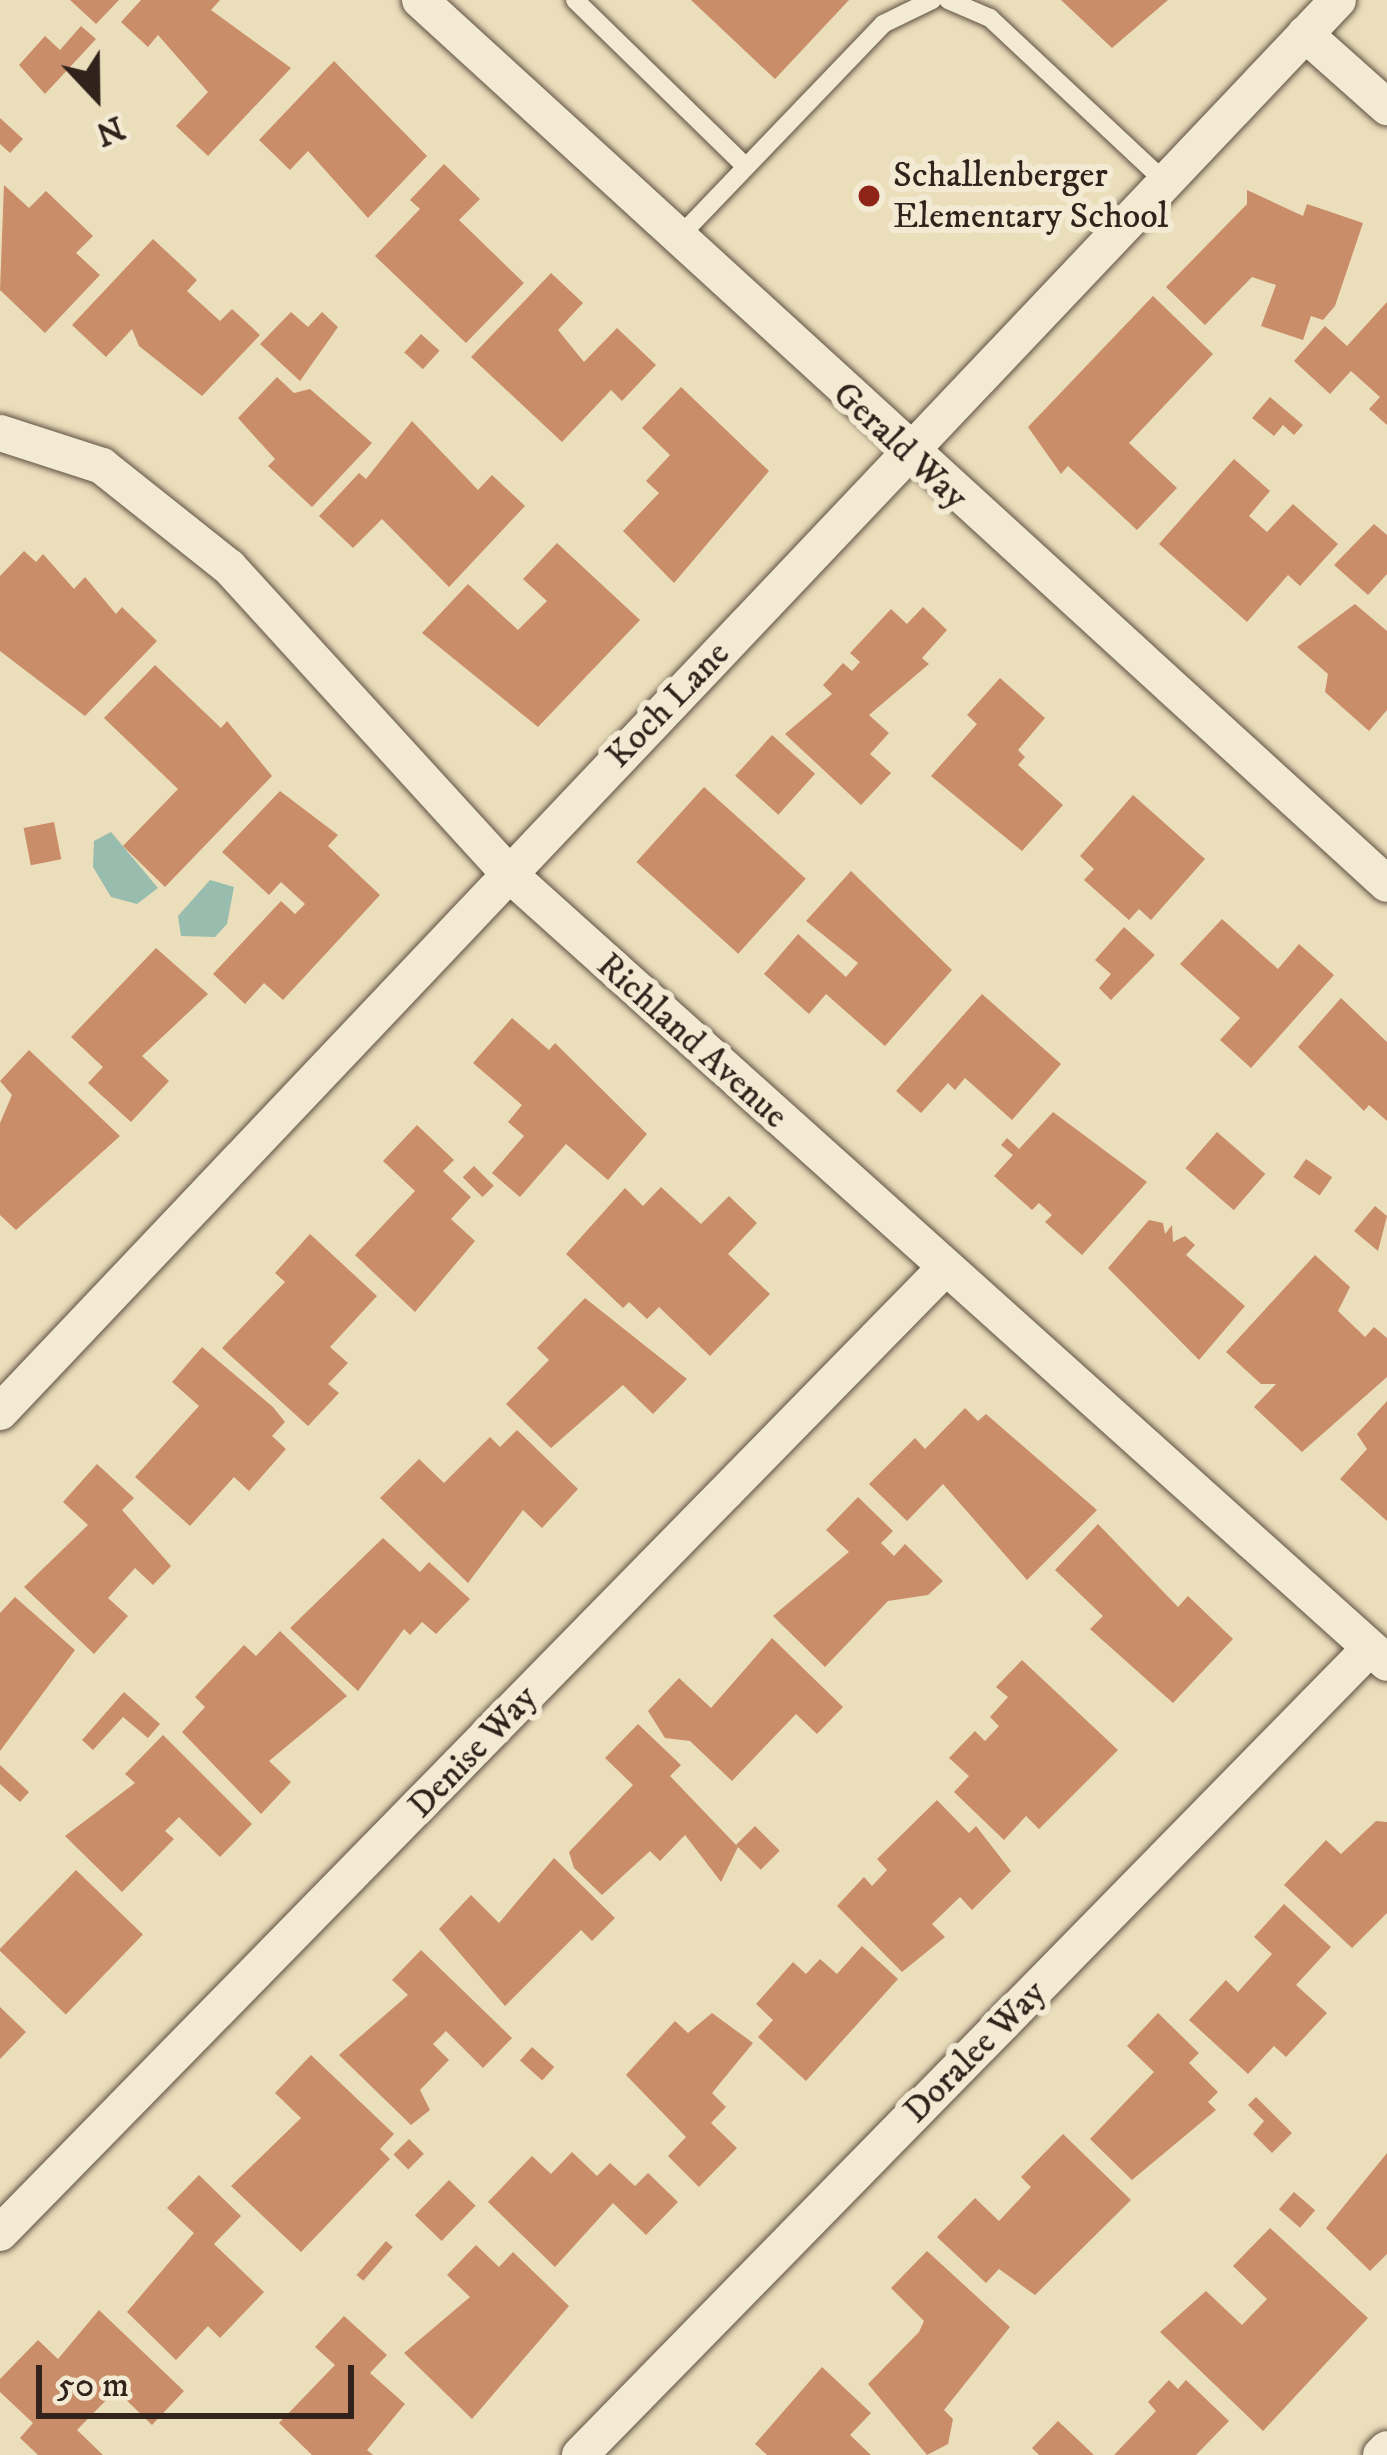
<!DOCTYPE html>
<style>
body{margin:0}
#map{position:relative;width:1387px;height:2455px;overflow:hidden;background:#ebdebb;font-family:"IM FELL DW Pica",serif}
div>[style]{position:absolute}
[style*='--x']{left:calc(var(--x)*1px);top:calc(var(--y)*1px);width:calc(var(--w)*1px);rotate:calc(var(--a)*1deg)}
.water>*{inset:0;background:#98bcae}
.building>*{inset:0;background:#ca8d6a;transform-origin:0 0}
.roads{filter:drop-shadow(0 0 3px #605143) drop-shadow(0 0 3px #605143)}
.service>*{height:18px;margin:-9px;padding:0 9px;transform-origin:9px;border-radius:9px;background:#f2ead3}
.minor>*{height:36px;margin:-18px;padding:0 18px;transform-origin:18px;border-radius:18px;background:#f2ead3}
.dots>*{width:33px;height:33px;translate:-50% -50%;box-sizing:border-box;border:6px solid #f2ead3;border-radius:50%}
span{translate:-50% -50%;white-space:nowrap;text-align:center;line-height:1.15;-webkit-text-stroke:12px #f2ead3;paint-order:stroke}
.poi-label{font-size:36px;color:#31221b}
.left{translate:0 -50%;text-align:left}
.street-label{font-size:36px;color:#31221b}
.north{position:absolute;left:36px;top:36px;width:120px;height:120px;-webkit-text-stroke:9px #f2ead3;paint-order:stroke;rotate:158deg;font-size:33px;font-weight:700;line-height:48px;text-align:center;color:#31221b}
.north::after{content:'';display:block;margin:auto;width:42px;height:54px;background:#31221b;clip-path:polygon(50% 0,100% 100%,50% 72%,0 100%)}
.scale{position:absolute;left:36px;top:2365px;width:318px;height:54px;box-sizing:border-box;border:6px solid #31221b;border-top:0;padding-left:15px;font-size:36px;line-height:42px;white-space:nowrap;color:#31221b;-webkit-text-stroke:9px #f2ead3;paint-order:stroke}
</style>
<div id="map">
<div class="water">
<div style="clip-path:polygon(111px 832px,158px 888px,137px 904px,111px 897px,93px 867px,94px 841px)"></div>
<div style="clip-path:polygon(210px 880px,234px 887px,227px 924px,215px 937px,181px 936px,178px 916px)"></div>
</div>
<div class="building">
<div style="clip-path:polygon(70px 0,119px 0,96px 24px)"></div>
<div style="clip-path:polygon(141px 0,220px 0,211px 10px,291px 68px,208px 156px,176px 126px,208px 92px,158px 35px,148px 47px,121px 22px)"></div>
<div style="clip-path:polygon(691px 0,849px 0,775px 79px)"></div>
<div style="clip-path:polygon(1061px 0,1168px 0,1112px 48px)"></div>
<div style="clip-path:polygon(81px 26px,96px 39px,45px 94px,19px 65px,45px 36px,60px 50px)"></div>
<div style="clip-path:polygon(334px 61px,427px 156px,368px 218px,308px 151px,290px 170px,259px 140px)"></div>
<div style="clip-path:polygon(0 118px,23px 139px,10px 153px,0 144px)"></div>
<div style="clip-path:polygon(444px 164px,480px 199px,459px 220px,524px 283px,466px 343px,375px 256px,420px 209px,410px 200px)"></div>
<div style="clip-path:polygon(4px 185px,29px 208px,46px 191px,93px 236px,76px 253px,100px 275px,45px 333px,0 290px)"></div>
<div style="clip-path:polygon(1247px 190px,1303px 216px,1307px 204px,1363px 223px,1335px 306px,1323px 320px,1311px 316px,1303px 340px,1261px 326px,1276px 285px,1252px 277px,1205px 325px,1166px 287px,1247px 204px)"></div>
<div style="clip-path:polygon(153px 239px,197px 280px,187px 291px,220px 321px,232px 309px,260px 335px,202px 396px,139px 346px,132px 329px,106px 357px,72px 325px)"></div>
<div style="clip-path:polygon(551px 273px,583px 303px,558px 330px,584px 362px,617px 328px,656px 365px,622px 401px,611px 390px,562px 442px,471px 357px)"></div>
<div style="clip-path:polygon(1153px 296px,1213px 354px,1129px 443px,1177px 488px,1137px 530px,1068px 466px,1061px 474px,1028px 427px)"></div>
<div style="clip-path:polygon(1387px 302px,1387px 425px,1369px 409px,1380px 397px,1351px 371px,1330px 394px,1294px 361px,1325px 326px,1347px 346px)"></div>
<div style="clip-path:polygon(291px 312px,308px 327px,322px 312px,338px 327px,300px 381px,260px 344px)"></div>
<div style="left:421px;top:334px;width:25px;height:25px;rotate:42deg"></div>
<div style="clip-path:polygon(277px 377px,294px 393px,310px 389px,372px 443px,312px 507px,268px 466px,275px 459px,238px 418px)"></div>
<div style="clip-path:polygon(681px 387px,769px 471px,674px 583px,623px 531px,659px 493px,646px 481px,670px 455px,642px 428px)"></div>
<div style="clip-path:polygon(1270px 397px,1303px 425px,1294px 435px,1283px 425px,1274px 436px,1252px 418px)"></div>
<div style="clip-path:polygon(412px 421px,478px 490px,492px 475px,525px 506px,449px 587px,382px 519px,353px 548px,319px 516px,359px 473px,366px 479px)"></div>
<div style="clip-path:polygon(1234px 459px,1270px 491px,1249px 516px,1267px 532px,1293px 504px,1338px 544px,1300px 586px,1288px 575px,1247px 622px,1159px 544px)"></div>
<div style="clip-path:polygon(1374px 524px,1387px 535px,1387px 574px,1368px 595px,1334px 565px)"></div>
<div style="clip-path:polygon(557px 543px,640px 620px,538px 727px,422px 633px,468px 584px,518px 630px,547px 601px,523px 579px)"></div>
<div style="clip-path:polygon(24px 551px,36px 562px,43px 554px,74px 589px,85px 577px,116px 614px,122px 607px,157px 641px,85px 716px,0 651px,0 576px)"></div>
<div style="clip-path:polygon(1355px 604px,1387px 631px,1387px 710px,1369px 731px,1325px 692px,1328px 674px,1297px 647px)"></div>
<div style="clip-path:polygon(923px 607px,947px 630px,922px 658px,929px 664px,869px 715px,889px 733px,870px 754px,891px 773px,861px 805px,785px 734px,832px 694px,823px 685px,843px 663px,852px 671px,860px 662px,850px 653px,891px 609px,907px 624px)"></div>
<div style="clip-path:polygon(155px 665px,221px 728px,227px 721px,272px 776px,165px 887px,123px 846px,178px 789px,104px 718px)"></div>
<div style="clip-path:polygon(1000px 678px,1045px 718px,1018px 750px,1025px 757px,1018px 765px,1063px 805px,1022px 851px,931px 776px,977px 724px,967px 715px)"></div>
<div style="left:772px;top:735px;width:58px;height:55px;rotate:42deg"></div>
<div style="left:704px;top:787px;width:137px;height:101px;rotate:42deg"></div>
<div style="clip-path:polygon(280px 791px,338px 835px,328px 846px,380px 895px,283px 1000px,264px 983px,245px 1004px,213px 974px,281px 901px,295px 914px,305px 904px,281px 882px,269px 895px,222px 852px)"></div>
<div style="clip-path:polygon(1133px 795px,1205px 859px,1151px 920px,1139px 909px,1129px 920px,1084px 880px,1094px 869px,1080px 856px)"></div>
<div style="left:54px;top:822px;width:38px;height:31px;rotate:79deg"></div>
<div style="clip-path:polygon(851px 871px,952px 970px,885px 1046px,826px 994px,809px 1014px,764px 974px,798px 934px,846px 977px,858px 963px,806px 921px)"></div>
<div style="clip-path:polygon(1222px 919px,1278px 969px,1299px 944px,1334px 975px,1251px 1068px,1220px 1040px,1240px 1018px,1180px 964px)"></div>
<div style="clip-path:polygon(1124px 927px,1155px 955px,1111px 1000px,1099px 988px,1111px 974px,1095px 960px)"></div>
<div style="clip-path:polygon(156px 948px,208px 994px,142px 1056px,169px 1081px,131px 1122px,88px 1083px,103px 1067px,71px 1037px)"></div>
<div style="clip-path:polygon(982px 994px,1061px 1064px,1012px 1120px,965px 1078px,955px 1090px,948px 1083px,921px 1113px,896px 1091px)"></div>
<div style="clip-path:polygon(1341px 998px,1387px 1042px,1387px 1121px,1369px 1105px,1364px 1111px,1298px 1047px)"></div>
<div style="clip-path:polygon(512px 1018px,549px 1050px,555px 1043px,647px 1134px,608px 1180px,566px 1144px,520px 1197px,492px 1173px,524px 1136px,508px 1122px,522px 1105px,473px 1063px)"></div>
<div style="clip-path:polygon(29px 1050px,120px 1136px,16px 1230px,0 1215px,0 1123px,12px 1095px,0 1081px)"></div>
<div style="clip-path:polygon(1053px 1112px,1147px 1182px,1082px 1255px,1045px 1222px,1052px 1215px,1039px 1203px,1032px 1210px,994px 1176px,1013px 1155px,1001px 1145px,1007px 1138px,1019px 1149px)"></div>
<div style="clip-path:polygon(417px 1125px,454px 1160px,443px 1171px,471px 1197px,451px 1219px,475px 1241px,415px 1312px,355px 1255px,415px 1191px,383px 1161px)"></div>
<div style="left:1217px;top:1132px;width:64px;height:48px;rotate:41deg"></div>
<div style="left:1306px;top:1159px;width:32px;height:22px;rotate:35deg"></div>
<div style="left:474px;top:1166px;width:28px;height:16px;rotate:45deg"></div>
<div style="clip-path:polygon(661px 1187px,701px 1224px,729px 1196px,757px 1223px,728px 1254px,770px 1294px,710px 1356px,659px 1307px,647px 1319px,629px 1302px,623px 1308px,566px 1254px,625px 1188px,643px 1206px)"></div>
<div style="clip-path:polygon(1375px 1206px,1387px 1216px,1378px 1251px,1354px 1231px)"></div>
<div style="clip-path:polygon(1149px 1220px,1163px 1223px,1165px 1234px,1172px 1225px,1173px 1242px,1185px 1236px,1195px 1245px,1186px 1255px,1245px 1306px,1199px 1360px,1108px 1268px)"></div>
<div style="clip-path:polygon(310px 1234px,377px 1296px,330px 1347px,348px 1363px,328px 1384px,339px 1393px,308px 1426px,222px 1348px,285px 1282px,275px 1273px)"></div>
<div style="clip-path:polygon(1315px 1255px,1350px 1287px,1338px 1311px,1365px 1337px,1374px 1327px,1387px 1338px,1387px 1377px,1302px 1452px,1254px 1407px,1276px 1384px,1261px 1384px,1226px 1352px)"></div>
<div style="clip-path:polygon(585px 1298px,687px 1379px,653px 1414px,623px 1385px,551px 1448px,506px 1404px,549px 1360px,537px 1348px)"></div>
<div style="clip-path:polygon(202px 1347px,273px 1407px,285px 1422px,272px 1436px,286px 1449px,249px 1491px,234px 1477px,190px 1526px,135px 1477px,199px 1406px,172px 1382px)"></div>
<div style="clip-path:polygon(1387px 1401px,1387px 1521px,1340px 1479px,1367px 1449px,1357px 1434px)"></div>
<div style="clip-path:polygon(965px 1408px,978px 1421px,986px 1414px,1097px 1510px,1027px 1580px,943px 1484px,907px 1521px,869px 1484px,915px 1438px,925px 1449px)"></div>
<div style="clip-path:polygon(517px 1430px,578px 1489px,542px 1528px,523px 1510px,468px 1583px,380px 1498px,419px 1459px,444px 1483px,490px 1437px,500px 1447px)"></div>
<div style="clip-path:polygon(97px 1464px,134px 1498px,122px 1510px,171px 1566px,153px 1585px,135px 1568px,108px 1598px,128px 1616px,94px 1654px,24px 1587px,88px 1525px,63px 1502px)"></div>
<div style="clip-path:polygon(858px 1497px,893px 1531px,881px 1543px,894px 1556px,905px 1544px,943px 1581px,928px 1595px,888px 1601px,825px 1667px,773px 1616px,849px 1552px,826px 1530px)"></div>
<div style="clip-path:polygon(1098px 1524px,1178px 1607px,1188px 1596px,1233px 1639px,1173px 1703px,1090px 1629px,1103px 1616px,1055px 1570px)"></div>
<div style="clip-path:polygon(383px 1538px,420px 1572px,429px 1562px,470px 1599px,436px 1634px,422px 1622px,410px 1635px,404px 1629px,358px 1691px,290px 1628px)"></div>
<div style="clip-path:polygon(15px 1597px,75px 1650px,0 1751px,0 1613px)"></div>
<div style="clip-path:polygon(280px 1631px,347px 1696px,269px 1761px,291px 1782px,261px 1814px,182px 1732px,205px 1707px,195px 1697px,244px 1645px,256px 1656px)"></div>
<div style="clip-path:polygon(772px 1638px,843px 1707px,817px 1734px,796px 1714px,732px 1781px,690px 1741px,665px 1738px,648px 1711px,679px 1678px,711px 1708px)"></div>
<div style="clip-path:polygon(1022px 1660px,1118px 1750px,1039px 1829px,1026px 1816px,1004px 1840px,954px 1792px,969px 1776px,949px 1758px,975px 1731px,985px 1741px,999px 1726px,990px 1717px,1008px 1697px,996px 1687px)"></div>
<div style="clip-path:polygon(124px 1692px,160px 1724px,148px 1738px,123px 1717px,93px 1750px,82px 1740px)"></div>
<div style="clip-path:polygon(638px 1724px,681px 1765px,670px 1776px,738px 1847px,721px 1882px,685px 1835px,660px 1861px,650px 1851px,602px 1895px,574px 1868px,569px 1852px,633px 1785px,605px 1758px)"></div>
<div style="clip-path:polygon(163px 1735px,252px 1824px,220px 1857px,179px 1817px,165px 1831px,174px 1839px,122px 1892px,65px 1836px,135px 1783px,125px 1774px)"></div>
<div style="clip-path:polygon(0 1765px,29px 1792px,20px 1802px,0 1784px)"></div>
<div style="clip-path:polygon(937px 1800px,969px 1833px,976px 1826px,1011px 1871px,972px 1910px,960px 1897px,932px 1924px,945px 1937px,902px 1972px,837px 1906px,864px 1877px,872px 1886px,887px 1870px,877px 1859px)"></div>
<div style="clip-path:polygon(1376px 1821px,1387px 1822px,1387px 1913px,1352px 1948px,1284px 1885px,1326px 1840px,1341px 1854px)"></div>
<div style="left:755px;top:1826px;width:35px;height:27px;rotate:45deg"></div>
<div style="clip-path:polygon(554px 1858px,615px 1918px,592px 1941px,581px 1930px,505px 2006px,439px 1929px,471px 1895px,499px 1923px)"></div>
<div style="left:76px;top:1870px;width:93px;height:111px;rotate:44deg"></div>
<div style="clip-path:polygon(1284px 1904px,1331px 1947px,1296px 1985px,1327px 2013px,1286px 2057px,1274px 2046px,1248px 2074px,1189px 2020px,1226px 1980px,1238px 1992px,1272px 1954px,1254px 1937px)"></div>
<div style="clip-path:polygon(862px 1946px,898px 1979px,806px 2081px,758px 2037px,773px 2020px,756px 2004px,793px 1962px,806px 1974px,820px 1959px,837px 1974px)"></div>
<div style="clip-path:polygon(421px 1950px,512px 2038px,483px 2068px,446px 2031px,433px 2044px,449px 2060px,420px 2090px,430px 2110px,411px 2125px,339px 2055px,408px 1995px,392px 1980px)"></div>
<div style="clip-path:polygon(0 2007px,26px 2032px,0 2059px)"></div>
<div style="clip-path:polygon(712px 2013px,753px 2043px,712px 2093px,726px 2107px,711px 2123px,737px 2148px,699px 2187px,668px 2156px,686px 2137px,626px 2075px,675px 2021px,688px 2033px)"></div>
<div style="clip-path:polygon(1158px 2013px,1199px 2053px,1189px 2063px,1218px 2092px,1208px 2102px,1216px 2110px,1132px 2180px,1090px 2139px,1154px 2072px,1127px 2046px)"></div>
<div style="left:532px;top:2047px;width:30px;height:18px;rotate:42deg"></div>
<div style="clip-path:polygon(311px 2055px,394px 2134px,380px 2149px,390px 2159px,301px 2252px,231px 2186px,301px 2118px,275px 2093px)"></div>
<div style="clip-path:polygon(1256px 2097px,1292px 2133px,1272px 2153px,1253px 2134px,1264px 2121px,1248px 2105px)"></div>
<div style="clip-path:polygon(1063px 2134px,1131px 2200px,1035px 2295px,999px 2269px,986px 2283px,937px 2237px,975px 2198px,999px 2221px,1031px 2187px,1021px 2177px)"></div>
<div style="left:409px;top:2139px;width:21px;height:22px;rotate:45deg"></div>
<div style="clip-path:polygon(572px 2152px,597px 2176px,610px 2163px,635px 2186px,648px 2173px,678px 2202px,646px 2235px,613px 2203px,555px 2267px,488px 2202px,532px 2156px,551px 2174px)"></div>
<div style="clip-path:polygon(1387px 2153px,1387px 2254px,1370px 2271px,1326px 2228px)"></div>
<div style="clip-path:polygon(199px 2175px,241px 2216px,214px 2244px,264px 2292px,220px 2338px,208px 2326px,176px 2360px,127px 2312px,194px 2233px,167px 2208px)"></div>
<div style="left:449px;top:2180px;width:37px;height:49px;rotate:44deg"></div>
<div style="left:1294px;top:2192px;width:28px;height:23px;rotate:41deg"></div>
<div style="clip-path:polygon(1270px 2228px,1368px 2318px,1263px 2431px,1160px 2332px,1206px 2291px,1242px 2325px,1267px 2299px,1233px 2266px)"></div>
<div style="left:386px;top:2241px;width:9px;height:45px;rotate:41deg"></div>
<div style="clip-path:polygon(476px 2245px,499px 2267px,513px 2252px,569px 2306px,472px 2419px,404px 2353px,470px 2297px,447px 2275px)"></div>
<div style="clip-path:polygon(927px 2251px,1010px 2327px,944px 2410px,953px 2419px,948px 2444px,927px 2455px,868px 2384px,919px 2332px,924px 2321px,891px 2288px)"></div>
<div style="clip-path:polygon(99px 2310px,184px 2391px,152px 2425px,116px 2390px,77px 2430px,103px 2455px,38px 2455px,20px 2438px,33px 2423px,0 2392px,0 2379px,38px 2340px,58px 2359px)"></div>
<div style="clip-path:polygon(344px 2316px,387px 2355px,370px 2373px,405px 2404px,367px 2450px,373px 2455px,312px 2455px,279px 2423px,335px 2365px,315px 2347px)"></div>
<div style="clip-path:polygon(822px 2367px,871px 2413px,850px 2435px,871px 2455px,767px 2455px,755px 2444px)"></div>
<div style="clip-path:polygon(1169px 2380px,1178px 2389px,1186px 2380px,1229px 2421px,1196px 2455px,1114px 2455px,1156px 2411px,1148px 2402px)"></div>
<div style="clip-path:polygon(1058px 2421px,1094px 2455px,1039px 2455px,1032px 2448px)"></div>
</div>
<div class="roads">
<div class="service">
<div style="--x:575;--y:0;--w:238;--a:44.3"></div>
<div style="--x:948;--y:0;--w:46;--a:23.2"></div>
<div style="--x:990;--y:18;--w:237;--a:43.1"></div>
<div style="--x:677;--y:239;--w:298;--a:-46.2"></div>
<div style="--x:883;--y:24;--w:55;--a:-26.1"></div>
</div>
<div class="minor">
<div style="--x:420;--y:0;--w:1310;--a:42.43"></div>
<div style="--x:1305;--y:34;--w:110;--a:41.7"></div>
<div style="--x:0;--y:433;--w:107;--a:17.9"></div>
<div style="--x:102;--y:466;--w:162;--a:38.5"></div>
<div style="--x:229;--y:567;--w:416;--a:47.6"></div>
<div style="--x:509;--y:874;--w:1180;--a:41.94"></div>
<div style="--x:0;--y:1412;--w:1945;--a:-46.54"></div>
<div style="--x:0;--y:2233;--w:1349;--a:-45.6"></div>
<div style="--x:580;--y:2455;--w:1129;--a:-45.61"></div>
<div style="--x:1381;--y:2455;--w:8;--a:-45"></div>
</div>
</div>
<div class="dots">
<div style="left:869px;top:196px;background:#8f2418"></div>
</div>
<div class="poi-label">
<span class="left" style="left:893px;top:196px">Schallenberger<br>Elementary School</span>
</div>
<div class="street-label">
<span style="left:900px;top:446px;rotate:43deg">Gerald Way</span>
<span style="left:668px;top:705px;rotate:-46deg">Koch Lane</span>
<span style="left:692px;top:1041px;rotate:42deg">Richland Avenue</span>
<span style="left:473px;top:1752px;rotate:-46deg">Denise Way</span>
<span style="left:975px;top:2052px;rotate:-45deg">Doralee Way</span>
</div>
<div class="north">N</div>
<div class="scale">50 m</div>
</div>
